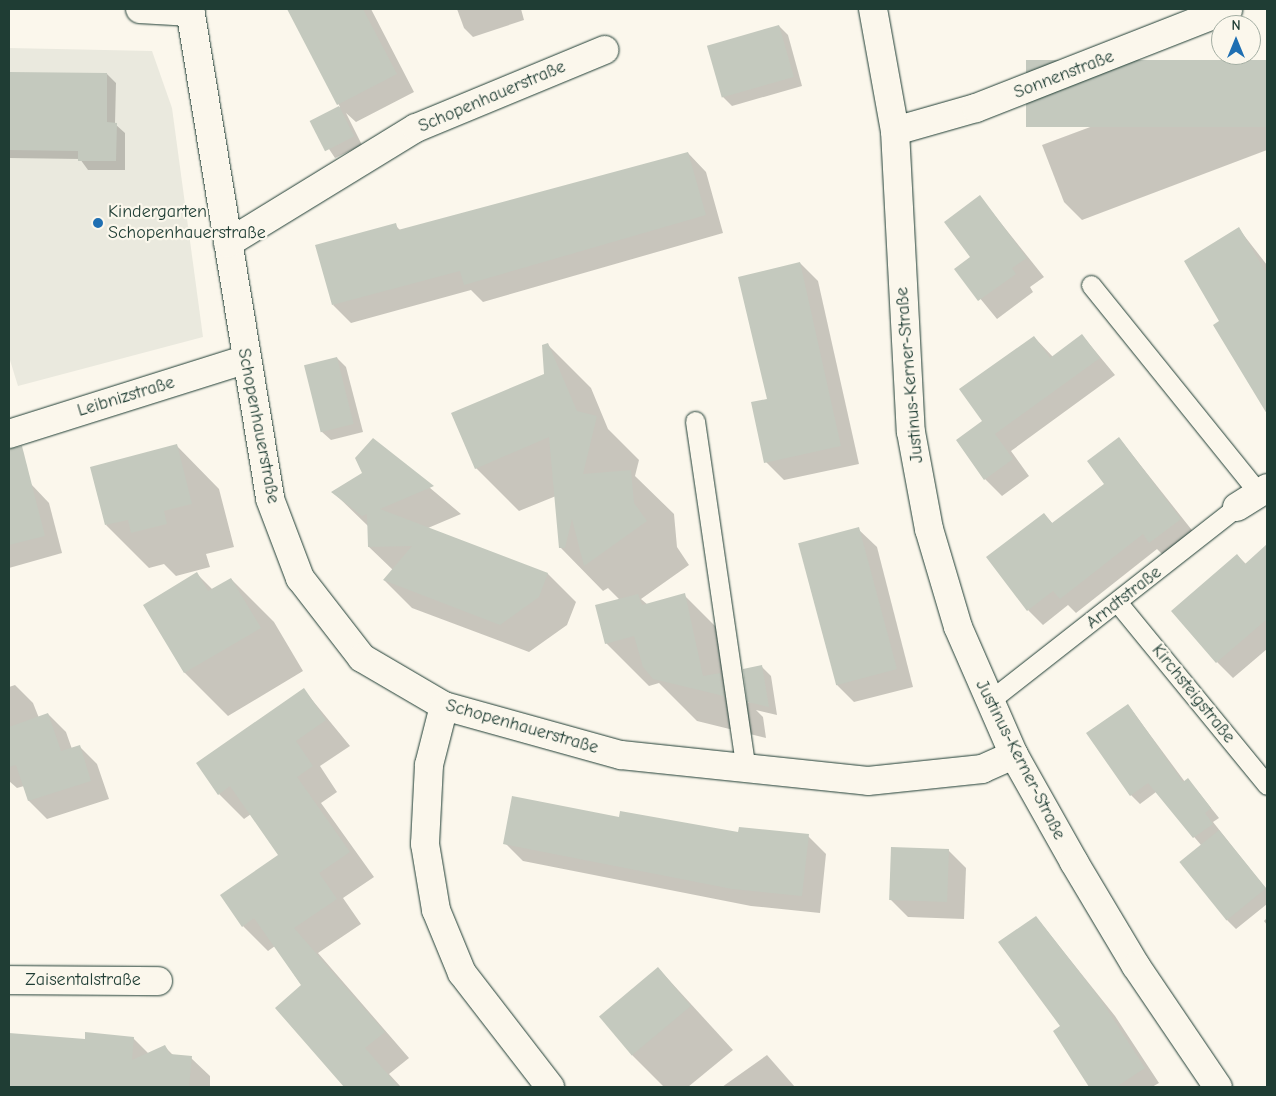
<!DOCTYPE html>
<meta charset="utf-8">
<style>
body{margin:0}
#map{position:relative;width:1276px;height:1096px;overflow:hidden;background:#fbf7ec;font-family:"Comic Neue",sans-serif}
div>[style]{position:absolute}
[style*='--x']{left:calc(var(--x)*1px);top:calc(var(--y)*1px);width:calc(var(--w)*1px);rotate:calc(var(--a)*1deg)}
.built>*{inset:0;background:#eae9de}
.shadow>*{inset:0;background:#0003}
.building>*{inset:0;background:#c4c9be;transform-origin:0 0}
.roads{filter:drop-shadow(0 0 1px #1f3d34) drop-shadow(0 0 1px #1f3d34)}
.lane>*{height:19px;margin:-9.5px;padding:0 9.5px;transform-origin:9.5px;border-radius:9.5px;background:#fbf7ec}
.street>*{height:28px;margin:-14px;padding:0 14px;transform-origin:14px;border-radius:14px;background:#fbf7ec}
.secondary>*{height:28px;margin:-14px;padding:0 14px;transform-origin:14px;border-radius:14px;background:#fbf7ec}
.dots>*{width:14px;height:14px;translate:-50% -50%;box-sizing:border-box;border:2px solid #fbf7ec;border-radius:50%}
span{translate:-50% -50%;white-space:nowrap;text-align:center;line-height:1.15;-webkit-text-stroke:4.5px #fbf7ec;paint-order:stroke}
.street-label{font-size:18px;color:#1f3d34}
.poi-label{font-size:18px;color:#1f3d34}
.left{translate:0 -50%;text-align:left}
.frame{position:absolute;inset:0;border:10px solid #1f3d34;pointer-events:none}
.north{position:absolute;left:1211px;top:15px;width:50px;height:50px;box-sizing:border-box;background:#fbf7ec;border:1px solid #a3ada2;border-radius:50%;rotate:0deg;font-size:14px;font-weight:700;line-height:20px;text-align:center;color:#1f3d34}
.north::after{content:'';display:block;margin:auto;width:18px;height:22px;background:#1f6fb2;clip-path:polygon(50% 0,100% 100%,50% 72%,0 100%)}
</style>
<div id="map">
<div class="built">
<div style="clip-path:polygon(9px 48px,152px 51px,172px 108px,203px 337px,18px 386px,9px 357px)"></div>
</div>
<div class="shadow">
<div style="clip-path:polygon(289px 9px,371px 9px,414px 92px,356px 122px,346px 113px,362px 145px,335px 158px,311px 122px,340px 107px)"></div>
<div style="clip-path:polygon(457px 9px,521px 9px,524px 20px,473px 37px,464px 28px)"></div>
<div style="clip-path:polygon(779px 26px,788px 35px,802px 86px,732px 106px,723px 97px)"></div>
<div style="clip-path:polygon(1267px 61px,1267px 150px,1082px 220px,1064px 202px,1042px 145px)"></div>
<div style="clip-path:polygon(9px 73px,107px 74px,116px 83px,115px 124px,125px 133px,125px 170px,88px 170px,80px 159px,9px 158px)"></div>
<div style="clip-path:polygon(688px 153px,706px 172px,723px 233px,483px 302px,471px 290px,351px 323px,333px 305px,395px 225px,401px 231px)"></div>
<div style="clip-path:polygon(980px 197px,1044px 277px,1030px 287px,1033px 292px,997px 319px,956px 269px,972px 257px)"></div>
<div style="clip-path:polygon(1239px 229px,1267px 265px,1267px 411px,1215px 325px,1221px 321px)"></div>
<div style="clip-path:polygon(800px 263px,818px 281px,859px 464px,784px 480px,766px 462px,769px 400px)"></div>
<div style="clip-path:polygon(1082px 335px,1115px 375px,1011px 451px,1029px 476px,1002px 496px,985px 479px,984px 421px,1034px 337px,1053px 357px)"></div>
<div style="clip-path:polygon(548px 345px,591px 388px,608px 429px,639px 460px,635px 476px,674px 514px,677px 547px,689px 565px,641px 599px,648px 605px,684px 595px,727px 638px,740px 694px,749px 703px,744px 670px,762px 667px,771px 676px,777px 715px,756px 710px,763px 717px,766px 738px,697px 721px,659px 683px,649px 686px,606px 643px,620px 600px,608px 588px,603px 591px,560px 547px,556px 496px,519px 511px,476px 468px,545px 375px)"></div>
<div style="clip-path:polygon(337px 358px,346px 367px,363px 432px,331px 440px,322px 432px)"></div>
<div style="clip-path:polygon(1119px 438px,1195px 534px,1165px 557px,1157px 549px,1076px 613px,1068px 605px,1043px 625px,1028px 610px,1044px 514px,1053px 524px,1106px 484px)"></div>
<div style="clip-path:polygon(373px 440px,461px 514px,428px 528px,548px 574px,576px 602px,567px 625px,529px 652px,412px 608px,384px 580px,393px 570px,369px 547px,368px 526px,333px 492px,363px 474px)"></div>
<div style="clip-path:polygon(176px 445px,219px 489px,234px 547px,206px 554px,210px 567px,176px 576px,164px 564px,149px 568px,106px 525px)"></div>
<div style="clip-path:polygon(31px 484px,49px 503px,62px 553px,9px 568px,9px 490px)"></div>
<div style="clip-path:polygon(858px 529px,877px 547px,913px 687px,854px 702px,836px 684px)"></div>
<div style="clip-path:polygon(1267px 546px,1267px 649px,1233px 678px,1217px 662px,1237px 555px,1246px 564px)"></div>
<div style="clip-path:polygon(197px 574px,213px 590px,231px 579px,274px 622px,303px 671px,228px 716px,185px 673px,145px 605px)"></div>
<div style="clip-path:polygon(15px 685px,33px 703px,39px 718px,48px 714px,66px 732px,72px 749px,79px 746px,97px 764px,109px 799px,47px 819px,29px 801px,24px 786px,17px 788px,9px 781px,9px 687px)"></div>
<div style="clip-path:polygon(304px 690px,350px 746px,320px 766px,337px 792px,321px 803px,374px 877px,343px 898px,361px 924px,318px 953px,409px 1058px,389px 1074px,401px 1087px,345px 1087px,277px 1008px,302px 986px,275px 946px,268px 951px,243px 926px,280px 855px,251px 814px,244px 819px,219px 794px)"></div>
<div style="clip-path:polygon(1128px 705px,1185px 782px,1196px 789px,1219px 818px,1213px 822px,1267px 890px,1267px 904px,1236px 929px,1227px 920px,1201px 845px,1156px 792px,1140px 804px,1131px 795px)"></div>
<div style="clip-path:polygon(620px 819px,740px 833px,808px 836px,826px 854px,820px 913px,751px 906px,523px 861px,505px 843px)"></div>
<div style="clip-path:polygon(948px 850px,966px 868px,964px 919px,908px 917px,890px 899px)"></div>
<div style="clip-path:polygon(1036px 917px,1115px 1016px,1159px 1083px,1152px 1087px,1090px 1087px,1055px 1031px,1061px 1027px)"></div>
<div style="clip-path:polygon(1267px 918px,1267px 925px,1264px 921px)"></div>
<div style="clip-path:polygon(658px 968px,733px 1050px,688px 1087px,664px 1087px,632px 1055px)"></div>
<div style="clip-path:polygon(9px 1034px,86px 1040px,133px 1038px,149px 1054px,165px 1047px,174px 1056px,191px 1058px,210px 1076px,210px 1087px,9px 1087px)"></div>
<div style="clip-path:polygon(767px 1055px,795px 1087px,722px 1087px)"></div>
</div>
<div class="building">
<div style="clip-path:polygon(287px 9px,363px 9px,397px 74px,337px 105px)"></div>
<div style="left:779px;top:25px;width:54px;height:75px;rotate:74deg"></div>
<div style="left:1267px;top:60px;width:67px;height:241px;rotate:90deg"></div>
<div style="clip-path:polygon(9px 72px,107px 73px,107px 122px,117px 123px,116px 161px,78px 161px,78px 151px,9px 150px)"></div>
<div style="left:339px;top:106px;width:34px;height:33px;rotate:63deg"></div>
<div style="clip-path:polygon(688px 152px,706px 215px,464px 285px,460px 271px,332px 305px,315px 245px,396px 223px,398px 230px)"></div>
<div style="clip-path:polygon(980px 195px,1027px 258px,1012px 268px,1016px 274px,978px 301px,954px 269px,970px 257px,944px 222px)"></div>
<div style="clip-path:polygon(1239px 227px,1267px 274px,1267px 414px,1213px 325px,1219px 321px,1184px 261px)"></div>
<div style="clip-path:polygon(800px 262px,841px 446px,764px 463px,751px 402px,767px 399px,738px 277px)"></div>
<div style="clip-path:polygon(1082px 334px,1100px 358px,995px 434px,1013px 459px,984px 480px,956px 440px,982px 421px,959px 389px,1034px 336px,1050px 358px)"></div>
<div style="clip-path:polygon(548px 343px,577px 411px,597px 416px,583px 474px,631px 470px,634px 503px,647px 521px,584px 566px,572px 519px,565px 548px,559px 548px,549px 437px,475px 469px,451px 413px,544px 374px,542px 345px)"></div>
<div style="left:337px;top:357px;width:69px;height:34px;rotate:76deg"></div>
<div style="clip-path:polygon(1119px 437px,1181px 519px,1149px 543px,1143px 534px,1060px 599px,1053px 591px,1027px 611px,986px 557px,1044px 513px,1052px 523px,1104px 484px,1087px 461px)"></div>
<div style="clip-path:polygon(373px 438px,434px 486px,380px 509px,548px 573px,539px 597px,500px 625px,383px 580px,412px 546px,368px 547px,367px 514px,362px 516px,331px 492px,362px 473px,355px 458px)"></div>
<div style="clip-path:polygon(177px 444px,192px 504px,164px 511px,167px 524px,131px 533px,128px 520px,105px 525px,90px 467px)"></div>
<div style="clip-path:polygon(22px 446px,45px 536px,9px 545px,9px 449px)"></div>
<div style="left:859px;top:527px;width:147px;height:63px;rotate:75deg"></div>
<div style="clip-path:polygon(1267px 544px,1267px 619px,1216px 663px,1171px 611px,1237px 554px,1245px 564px)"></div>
<div style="clip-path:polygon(197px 572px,208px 591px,231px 578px,261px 628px,184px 673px,143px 605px)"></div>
<div style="clip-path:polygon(685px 593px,703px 676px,720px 673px,724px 696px,653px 679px,643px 667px,634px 636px,605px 644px,595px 605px,638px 594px,642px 605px)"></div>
<div style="clip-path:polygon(762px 665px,769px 707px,747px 702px,743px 669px)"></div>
<div style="clip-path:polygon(304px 688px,326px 720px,296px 741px,313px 766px,297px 777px,350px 852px,319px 873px,337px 899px,294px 928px,385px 1032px,365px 1048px,399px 1087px,344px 1087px,275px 1008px,301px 985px,254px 918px,242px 927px,220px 895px,278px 855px,230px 786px,218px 795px,196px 763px)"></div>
<div style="clip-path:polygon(1128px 704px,1183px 782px,1188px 778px,1211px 808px,1205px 813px,1213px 824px,1193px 838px,1148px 783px,1130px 796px,1086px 733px)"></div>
<div style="clip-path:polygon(48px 713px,61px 751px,80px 745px,91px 781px,28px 801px,16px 765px,9px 767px,9px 727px)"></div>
<div style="clip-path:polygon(512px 796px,619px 817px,620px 811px,738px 832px,739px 827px,809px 834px,802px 896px,732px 889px,503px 844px)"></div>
<div style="left:1219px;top:830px;width:75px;height:51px;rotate:51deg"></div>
<div style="left:891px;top:847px;width:58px;height:53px;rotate:2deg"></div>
<div style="clip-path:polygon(1036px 916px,1101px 1000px,1145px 1068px,1116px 1087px,1089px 1087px,1053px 1031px,1060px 1026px,998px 942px)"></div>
<div style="left:658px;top:967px;width:51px;height:77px;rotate:50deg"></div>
<div style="clip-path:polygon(85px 1032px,134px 1037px,132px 1060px,165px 1045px,170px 1054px,192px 1056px,189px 1087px,9px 1087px,9px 1033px,85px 1039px)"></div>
</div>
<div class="roads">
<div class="lane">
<div style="--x:1091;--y:285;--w:267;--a:51.1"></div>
<div style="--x:695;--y:421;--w:353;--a:81.7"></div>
<div style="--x:1118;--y:603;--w:235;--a:50.7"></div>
<div style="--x:988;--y:702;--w:316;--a:-38.1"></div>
</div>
<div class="street">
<div style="--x:140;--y:9;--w:51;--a:3.4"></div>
<div style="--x:190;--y:9;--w:496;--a:80.7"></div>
<div style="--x:270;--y:499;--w:85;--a:69.2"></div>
<div style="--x:300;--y:578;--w:101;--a:52.2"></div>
<div style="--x:362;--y:658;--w:95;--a:30.3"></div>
<div style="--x:444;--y:706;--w:184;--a:15.5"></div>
<div style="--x:621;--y:755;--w:248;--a:6"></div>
<div style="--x:868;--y:781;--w:115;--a:-6"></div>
<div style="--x:982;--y:769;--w:35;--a:-24"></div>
<div style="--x:895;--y:131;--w:84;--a:-15.9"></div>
<div style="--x:976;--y:108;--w:271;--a:-21.4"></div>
<div style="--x:228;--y:243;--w:220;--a:-31.5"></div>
<div style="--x:416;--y:128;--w:204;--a:-22.5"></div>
<div style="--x:9;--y:434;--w:246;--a:-17.5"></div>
<div style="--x:1237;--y:507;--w:36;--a:-32"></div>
<div style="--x:444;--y:706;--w:61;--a:104.3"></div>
<div style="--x:429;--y:765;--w:79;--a:92.9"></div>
<div style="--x:425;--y:844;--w:67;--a:80.5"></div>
<div style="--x:436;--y:910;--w:68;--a:67.6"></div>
<div style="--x:462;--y:973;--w:144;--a:52.3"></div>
<div style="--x:9;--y:980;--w:149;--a:0.4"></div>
</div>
<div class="secondary">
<div style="--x:873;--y:9;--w:124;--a:79.8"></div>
<div style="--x:895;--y:131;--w:301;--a:87"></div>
<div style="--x:911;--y:432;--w:99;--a:79.5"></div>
<div style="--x:929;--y:529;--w:102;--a:73.5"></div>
<div style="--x:958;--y:627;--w:140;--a:66.4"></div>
<div style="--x:1014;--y:755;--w:123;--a:60.7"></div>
<div style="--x:1074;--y:862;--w:121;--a:59.2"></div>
<div style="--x:1136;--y:966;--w:146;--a:55.9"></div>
</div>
</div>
<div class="dots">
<div style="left:98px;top:223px;background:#1f6fb2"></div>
</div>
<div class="street-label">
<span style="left:1064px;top:75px;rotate:-21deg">Sonnenstraße</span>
<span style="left:492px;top:97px;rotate:-23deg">Schopenhauerstraße</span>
<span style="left:910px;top:375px;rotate:-95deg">Justinus-Kerner-Straße</span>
<span style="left:126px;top:397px;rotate:-17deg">Leibnizstraße</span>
<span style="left:258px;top:426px;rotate:79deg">Schopenhauerstraße</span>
<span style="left:1124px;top:598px;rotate:-38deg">Arndtstraße</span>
<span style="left:1193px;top:694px;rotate:51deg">Kirchsteigstraße</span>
<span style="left:522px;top:727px;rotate:16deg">Schopenhauerstraße</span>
<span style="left:1020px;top:760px;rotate:63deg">Justinus-Kerner-Straße</span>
<span style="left:83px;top:980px">Zaisentalstraße</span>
</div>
<div class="poi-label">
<span class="left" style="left:108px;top:223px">Kindergarten<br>Schopenhauerstraße</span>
</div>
<div class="frame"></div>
<div class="north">N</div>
</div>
